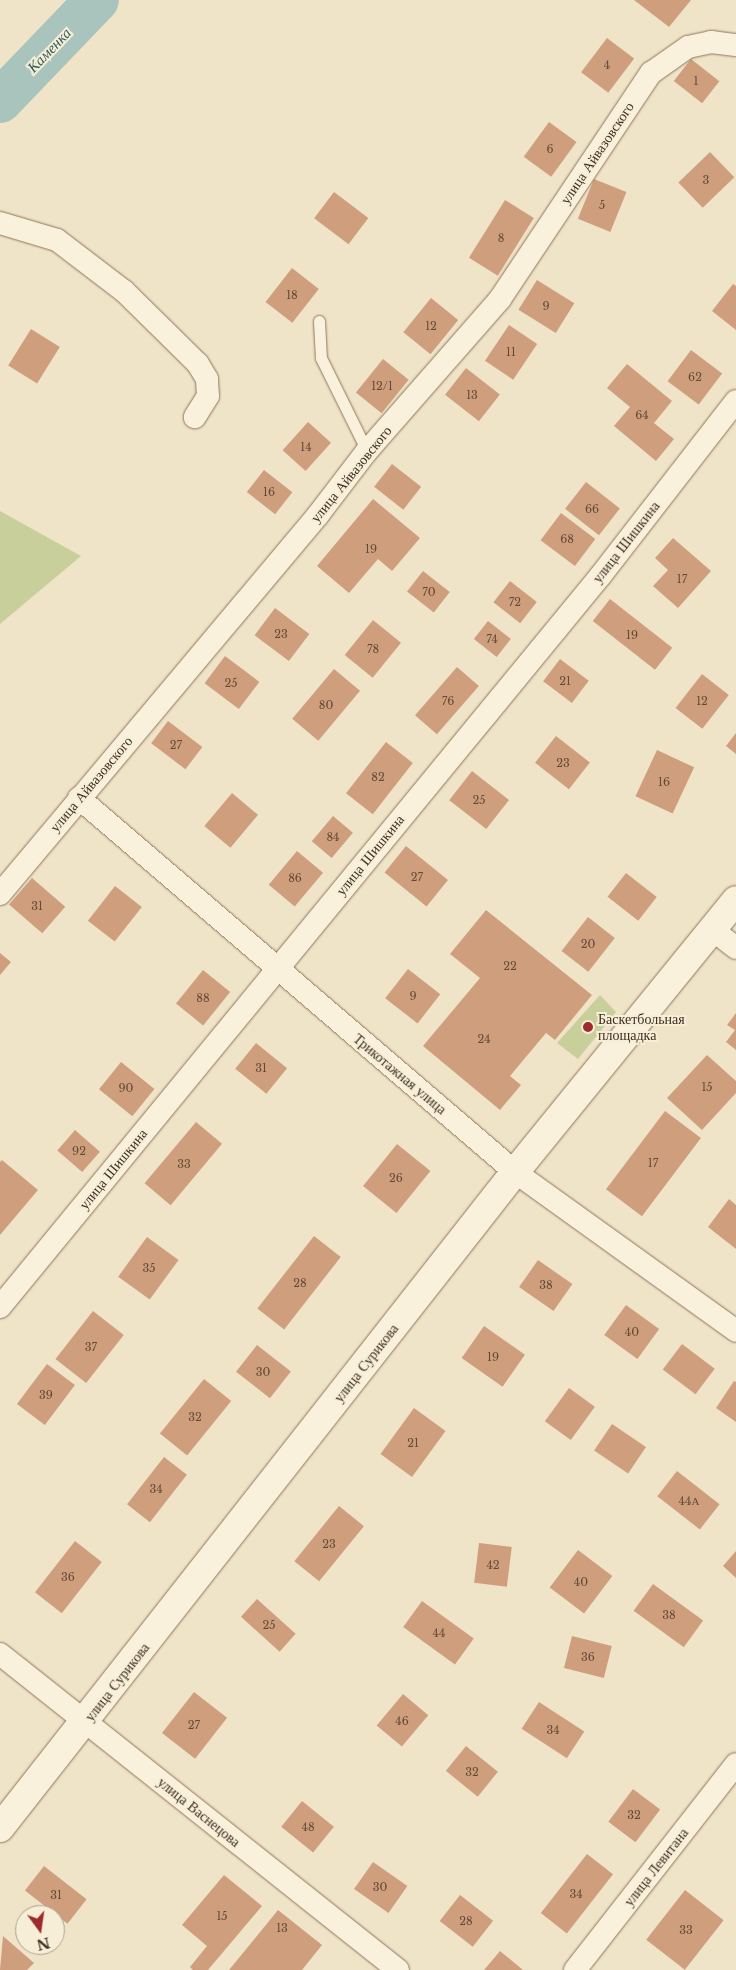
<!DOCTYPE html>
<meta charset="utf-8">
<style>
body{margin:0}
#map{position:relative;width:736px;height:1970px;overflow:hidden;background:#f0e4c8;font-family:"Libre Baskerville",serif}
div>[style]{position:absolute}
[style*='--x']{left:calc(var(--x)*1px);top:calc(var(--y)*1px);width:calc(var(--w)*1px);rotate:calc(var(--a)*1deg)}
.green>*{inset:0;background:#c9cf9b}
.river>*{height:44px;margin:-22px;padding:0 22px;transform-origin:22px;border-radius:22px;background:#a9c4bc}
.building>*{inset:0;background:#cf9f7d;transform-origin:0 0}
.roads{filter:drop-shadow(0 0 1px #8d765c) drop-shadow(0 0 1px #8d765c)}
.service>*{height:11px;margin:-5.5px;padding:0 5.5px;transform-origin:5.5px;border-radius:5.5px;background:#faf1dc}
.minor>*{height:22px;margin:-11px;padding:0 11px;transform-origin:11px;border-radius:11px;background:#faf1dc}
.tertiary>*{height:28px;margin:-14px;padding:0 14px;transform-origin:14px;border-radius:14px;background:#faf1dc}
.dots>*{width:14px;height:14px;translate:-50% -50%;box-sizing:border-box;border:2px solid #f7eed8;border-radius:50%}
span{translate:-50% -50%;white-space:nowrap;text-align:center;line-height:1.15;-webkit-text-stroke:4px #f7eed8;paint-order:stroke}
.number-label{font-size:11px;color:#624a37}
.number-label span{-webkit-text-stroke-width:0}
.street-label{font-size:14px;color:#3d2e20}
.poi-label{font-size:14px;color:#3d2e20}
.left{translate:0 -50%;text-align:left}
.water-label{font-size:15px;color:#2f5d5a;font-style:italic}
.north{position:absolute;left:15px;top:1905px;width:50px;height:50px;box-sizing:border-box;background:#f7eed8;border:1px solid #ada18e;border-radius:50%;rotate:166deg;font-size:14px;font-weight:700;line-height:20px;text-align:center;color:#3d2e20}
.north::after{content:'';display:block;margin:auto;width:18px;height:22px;background:#9e2a2b;clip-path:polygon(50% 0,100% 100%,50% 72%,0 100%)}
</style>
<div id="map">
<div class="green">
<div style="clip-path:polygon(0 511px,81px 556px,0 624px)"></div>
<div style="clip-path:polygon(600px 995px,616px 1012px,578px 1059px,557px 1043px)"></div>
</div>
<div class="river">
<div style="--x:0;--y:101;--w:140;--a:-46.2"></div>
</div>
<div class="building">
<div style="clip-path:polygon(634px 0,691px 0,669px 27px)"></div>
<div style="left:607px;top:38px;width:34px;height:43px;rotate:37deg"></div>
<div style="left:691px;top:59px;width:36px;height:28px;rotate:38deg"></div>
<div style="left:549px;top:122px;width:34px;height:43px;rotate:36deg"></div>
<div style="left:710px;top:152px;width:35px;height:44px;rotate:46deg"></div>
<div style="left:594px;top:179px;width:35px;height:43px;rotate:22deg"></div>
<div style="left:334px;top:192px;width:43px;height:33px;rotate:37deg"></div>
<div style="left:505px;top:200px;width:34px;height:68px;rotate:32deg"></div>
<div style="left:292px;top:268px;width:34px;height:43px;rotate:38deg"></div>
<div style="left:537px;top:280px;width:44px;height:35px;rotate:32deg"></div>
<div style="clip-path:polygon(733px 284px,736px 286px,736px 330px,712px 311px)"></div>
<div style="left:431px;top:298px;width:35px;height:44px;rotate:39deg"></div>
<div style="left:509px;top:325px;width:34px;height:43px;rotate:34deg"></div>
<div style="left:31px;top:329px;width:34px;height:43px;rotate:32deg"></div>
<div style="left:691px;top:350px;width:39px;height:39px;rotate:37deg"></div>
<div style="left:383px;top:359px;width:33px;height:43px;rotate:39deg"></div>
<div style="clip-path:polygon(627px 364px,672px 401px,654px 423px,674px 439px,656px 461px,614px 426px,630px 407px,607px 388px)"></div>
<div style="left:466px;top:368px;width:43px;height:34px;rotate:38deg"></div>
<div style="left:308px;top:422px;width:31px;height:38px;rotate:42deg"></div>
<div style="left:392px;top:464px;width:37px;height:29px;rotate:38deg"></div>
<div style="left:264px;top:470px;width:36px;height:28px;rotate:38deg"></div>
<div style="left:586px;top:482px;width:43px;height:34px;rotate:38deg"></div>
<div style="clip-path:polygon(373px 499px,420px 538px,392px 571px,378px 559px,349px 593px,317px 566px)"></div>
<div style="left:561px;top:513px;width:43px;height:34px;rotate:37deg"></div>
<div style="clip-path:polygon(673px 538px,711px 571px,678px 608px,653px 586px,668px 570px,655px 558px)"></div>
<div style="left:423px;top:571px;width:34px;height:26px;rotate:38deg"></div>
<div style="left:510px;top:581px;width:34px;height:27px;rotate:38deg"></div>
<div style="left:610px;top:599px;width:79px;height:28px;rotate:38deg"></div>
<div style="left:275px;top:608px;width:43px;height:34px;rotate:37deg"></div>
<div style="left:373px;top:620px;width:36px;height:45px;rotate:39deg"></div>
<div style="left:488px;top:621px;width:29px;height:23px;rotate:38deg"></div>
<div style="left:225px;top:656px;width:43px;height:34px;rotate:37deg"></div>
<div style="left:560px;top:659px;width:36px;height:28px;rotate:37deg"></div>
<div style="left:457px;top:667px;width:29px;height:64px;rotate:41deg"></div>
<div style="left:334px;top:669px;width:34px;height:65px;rotate:40deg"></div>
<div style="left:702px;top:674px;width:34px;height:43px;rotate:38deg"></div>
<div style="left:168px;top:721px;width:43px;height:28px;rotate:37deg"></div>
<div style="clip-path:polygon(736px 733px,736px 754px,726px 746px)"></div>
<div style="left:556px;top:736px;width:43px;height:34px;rotate:38deg"></div>
<div style="left:386px;top:742px;width:34px;height:65px;rotate:38deg"></div>
<div style="left:657px;top:750px;width:41px;height:51px;rotate:25deg"></div>
<div style="left:472px;top:771px;width:47px;height:37px;rotate:38deg"></div>
<div style="left:232px;top:793px;width:34px;height:43px;rotate:40deg"></div>
<div style="left:333px;top:816px;width:26px;height:33px;rotate:40deg"></div>
<div style="left:406px;top:846px;width:54px;height:34px;rotate:39deg"></div>
<div style="left:297px;top:851px;width:34px;height:44px;rotate:40deg"></div>
<div style="left:626px;top:873px;width:39px;height:30px;rotate:38deg"></div>
<div style="left:32px;top:878px;width:44px;height:35px;rotate:41deg"></div>
<div style="left:115px;top:886px;width:34px;height:44px;rotate:38deg"></div>
<div style="clip-path:polygon(486px 910px,592px 995px,555px 1040px,546px 1033px,510px 1076px,521px 1085px,500px 1110px,423px 1046px,480px 978px,450px 954px)"></div>
<div style="left:588px;top:917px;width:34px;height:43px;rotate:38deg"></div>
<div style="clip-path:polygon(0 953px,11px 962px,0 975px)"></div>
<div style="left:408px;top:969px;width:41px;height:37px;rotate:38deg"></div>
<div style="left:203px;top:970px;width:35px;height:43px;rotate:39deg"></div>
<div style="clip-path:polygon(736px 1013px,736px 1050px,726px 1042px,735px 1030px,727px 1025px)"></div>
<div style="left:256px;top:1043px;width:40px;height:33px;rotate:39deg"></div>
<div style="clip-path:polygon(707px 1055px,736px 1081px,736px 1093px,702px 1130px,667px 1098px)"></div>
<div style="left:121px;top:1062px;width:43px;height:35px;rotate:39deg"></div>
<div style="left:665px;top:1111px;width:45px;height:98px;rotate:37deg"></div>
<div style="left:196px;top:1122px;width:34px;height:80px;rotate:40deg"></div>
<div style="left:75px;top:1130px;width:33px;height:27px;rotate:41deg"></div>
<div style="left:397px;top:1144px;width:43px;height:54px;rotate:39deg"></div>
<div style="clip-path:polygon(2px 1160px,38px 1190px,0 1235px,0 1162px)"></div>
<div style="clip-path:polygon(729px 1199px,736px 1205px,736px 1249px,708px 1227px)"></div>
<div style="left:314px;top:1236px;width:34px;height:92px;rotate:38deg"></div>
<div style="left:147px;top:1237px;width:39px;height:49px;rotate:36deg"></div>
<div style="left:538px;top:1260px;width:42px;height:33px;rotate:35deg"></div>
<div style="left:626px;top:1305px;width:41px;height:37px;rotate:36deg"></div>
<div style="left:93px;top:1311px;width:39px;height:61px;rotate:38deg"></div>
<div style="left:484px;top:1326px;width:50px;height:39px;rotate:35deg"></div>
<div style="left:682px;top:1344px;width:41px;height:32px;rotate:37deg"></div>
<div style="left:257px;top:1345px;width:43px;height:34px;rotate:38deg"></div>
<div style="left:47px;top:1364px;width:35px;height:50px;rotate:37deg"></div>
<div style="left:204px;top:1379px;width:35px;height:70px;rotate:39deg"></div>
<div style="clip-path:polygon(734px 1381px,736px 1382px,736px 1422px,716px 1408px)"></div>
<div style="left:569px;top:1388px;width:32px;height:41px;rotate:36deg"></div>
<div style="left:414px;top:1408px;width:39px;height:57px;rotate:36deg"></div>
<div style="left:612px;top:1424px;width:41px;height:32px;rotate:34deg"></div>
<div style="left:164px;top:1457px;width:29px;height:60px;rotate:38deg"></div>
<div style="left:677px;top:1471px;width:54px;height:32px;rotate:38deg"></div>
<div style="left:339px;top:1506px;width:32px;height:71px;rotate:39deg"></div>
<div style="left:75px;top:1541px;width:34px;height:65px;rotate:38deg"></div>
<div style="left:479px;top:1543px;width:33px;height:40px;rotate:7deg"></div>
<div style="left:578px;top:1550px;width:43px;height:47px;rotate:37deg"></div>
<div style="clip-path:polygon(736px 1551px,736px 1578px,723px 1566px)"></div>
<div style="left:653px;top:1584px;width:62px;height:33px;rotate:36deg"></div>
<div style="left:257px;top:1599px;width:52px;height:24px;rotate:42deg"></div>
<div style="left:422px;top:1601px;width:64px;height:32px;rotate:36deg"></div>
<div style="left:572px;top:1636px;width:41px;height:33px;rotate:14deg"></div>
<div style="left:194px;top:1692px;width:42px;height:52px;rotate:38deg"></div>
<div style="left:403px;top:1694px;width:33px;height:41px;rotate:40deg"></div>
<div style="left:539px;top:1702px;width:54px;height:32px;rotate:33deg"></div>
<div style="left:466px;top:1746px;width:41px;height:32px;rotate:39deg"></div>
<div style="left:633px;top:1789px;width:34px;height:41px;rotate:37deg"></div>
<div style="left:302px;top:1801px;width:41px;height:33px;rotate:39deg"></div>
<div style="left:587px;top:1854px;width:33px;height:75px;rotate:38deg"></div>
<div style="left:373px;top:1862px;width:42px;height:33px;rotate:35deg"></div>
<div style="left:44px;top:1866px;width:54px;height:31px;rotate:38deg"></div>
<div style="clip-path:polygon(224px 1875px,262px 1906px,208px 1970px,193px 1970px,190px 1967px,207px 1946px,182px 1925px)"></div>
<div style="left:685px;top:1890px;width:49px;height:63px;rotate:38deg"></div>
<div style="left:460px;top:1895px;width:42px;height:33px;rotate:38deg"></div>
<div style="clip-path:polygon(278px 1910px,322px 1945px,302px 1970px,229px 1970px)"></div>
<div style="clip-path:polygon(3px 1936px,34px 1963px,27px 1970px,0 1970px)"></div>
<div style="clip-path:polygon(500px 1951px,523px 1970px,484px 1970px)"></div>
</div>
<div class="roads">
<div class="service">
<div style="--x:319;--y:321;--w:37;--a:87"></div>
<div style="--x:321;--y:358;--w:104;--a:63.7"></div>
</div>
<div class="minor">
<div style="--x:0;--y:223;--w:59;--a:16.6"></div>
<div style="--x:57;--y:240;--w:84;--a:37.3"></div>
<div style="--x:124;--y:291;--w:104;--a:44.6"></div>
<div style="--x:198;--y:364;--w:17;--a:59"></div>
<div style="--x:207;--y:379;--w:17;--a:87"></div>
<div style="--x:208;--y:396;--w:25;--a:122"></div>
<div style="--x:79;--y:798;--w:574;--a:40.62"></div>
<div style="--x:515;--y:1172;--w:272;--a:35.7"></div>
<div style="--x:0;--y:894;--w:495;--a:-50"></div>
<div style="--x:318;--y:515;--w:81;--a:-52.6"></div>
<div style="--x:367;--y:451;--w:202;--a:-48.8"></div>
<div style="--x:500;--y:299;--w:272;--a:-56.3"></div>
<div style="--x:651;--y:73;--w:45;--a:-35.1"></div>
<div style="--x:688;--y:47;--w:24;--a:-12"></div>
<div style="--x:711;--y:42;--w:25;--a:7"></div>
<div style="--x:713;--y:930;--w:29;--a:38"></div>
<div style="--x:0;--y:1307;--w:947;--a:-50.61"></div>
<div style="--x:601;--y:575;--w:220;--a:-52.2"></div>
<div style="--x:0;--y:1654;--w:508;--a:38.45"></div>
<div style="--x:575;--y:1970;--w:261;--a:-52"></div>
</div>
<div class="tertiary">
<div style="--x:0;--y:1828;--w:834;--a:-51.87"></div>
<div style="--x:515;--y:1172;--w:350;--a:-50.9"></div>
</div>
</div>
<div class="dots">
<div style="left:588px;top:1027px;background:#9e2a2b"></div>
</div>
<div class="number-label">
<span style="left:607px;top:65px">4</span>
<span style="left:696px;top:81px">1</span>
<span style="left:550px;top:149px">6</span>
<span style="left:706px;top:180px">3</span>
<span style="left:602px;top:205px">5</span>
<span style="left:501px;top:238px">8</span>
<span style="left:292px;top:295px">18</span>
<span style="left:546px;top:306px">9</span>
<span style="left:431px;top:326px">12</span>
<span style="left:511px;top:352px">11</span>
<span style="left:695px;top:377px">62</span>
<span style="left:382px;top:386px">12/1</span>
<span style="left:472px;top:395px">13</span>
<span style="left:642px;top:415px">64</span>
<span style="left:306px;top:447px">14</span>
<span style="left:269px;top:492px">16</span>
<span style="left:592px;top:509px">66</span>
<span style="left:567px;top:539px">68</span>
<span style="left:371px;top:549px">19</span>
<span style="left:682px;top:579px">17</span>
<span style="left:429px;top:592px">70</span>
<span style="left:515px;top:602px">72</span>
<span style="left:281px;top:634px">23</span>
<span style="left:632px;top:635px">19</span>
<span style="left:492px;top:639px">74</span>
<span style="left:373px;top:649px">78</span>
<span style="left:565px;top:681px">21</span>
<span style="left:231px;top:683px">25</span>
<span style="left:448px;top:701px">76</span>
<span style="left:702px;top:701px">12</span>
<span style="left:326px;top:705px">80</span>
<span style="left:176px;top:745px">27</span>
<span style="left:563px;top:763px">23</span>
<span style="left:378px;top:777px">82</span>
<span style="left:664px;top:782px">16</span>
<span style="left:479px;top:800px">25</span>
<span style="left:333px;top:837px">84</span>
<span style="left:417px;top:877px">27</span>
<span style="left:295px;top:878px">86</span>
<span style="left:37px;top:906px">31</span>
<span style="left:588px;top:944px">20</span>
<span style="left:510px;top:966px">22</span>
<span style="left:413px;top:996px">9</span>
<span style="left:203px;top:998px">88</span>
<span style="left:484px;top:1039px">24</span>
<span style="left:261px;top:1068px">31</span>
<span style="left:707px;top:1087px">15</span>
<span style="left:126px;top:1088px">90</span>
<span style="left:79px;top:1151px">92</span>
<span style="left:653px;top:1163px">17</span>
<span style="left:184px;top:1164px">33</span>
<span style="left:396px;top:1178px">26</span>
<span style="left:149px;top:1268px">35</span>
<span style="left:300px;top:1283px">28</span>
<span style="left:546px;top:1285px">38</span>
<span style="left:632px;top:1332px">40</span>
<span style="left:91px;top:1347px">37</span>
<span style="left:493px;top:1357px">19</span>
<span style="left:263px;top:1372px">30</span>
<span style="left:46px;top:1395px">39</span>
<span style="left:195px;top:1417px">32</span>
<span style="left:413px;top:1443px">21</span>
<span style="left:156px;top:1489px">34</span>
<span style="left:689px;top:1501px">44А</span>
<span style="left:329px;top:1544px">23</span>
<span style="left:493px;top:1565px">42</span>
<span style="left:68px;top:1577px">36</span>
<span style="left:581px;top:1582px">40</span>
<span style="left:669px;top:1615px">38</span>
<span style="left:269px;top:1625px">25</span>
<span style="left:439px;top:1633px">44</span>
<span style="left:588px;top:1657px">36</span>
<span style="left:402px;top:1721px">46</span>
<span style="left:194px;top:1725px">27</span>
<span style="left:553px;top:1730px">34</span>
<span style="left:472px;top:1772px">32</span>
<span style="left:634px;top:1815px">32</span>
<span style="left:308px;top:1827px">48</span>
<span style="left:380px;top:1887px">30</span>
<span style="left:576px;top:1894px">34</span>
<span style="left:56px;top:1895px">31</span>
<span style="left:222px;top:1916px">15</span>
<span style="left:466px;top:1921px">28</span>
<span style="left:282px;top:1928px">13</span>
<span style="left:686px;top:1930px">33</span>
</div>
<div class="street-label">
<span style="left:597px;top:153px;rotate:-56deg">улица Айвазовского</span>
<span style="left:351px;top:474px;rotate:-51deg">улица Айвазовского</span>
<span style="left:626px;top:542px;rotate:-52deg">улица Шишкина</span>
<span style="left:91px;top:784px;rotate:-50deg">улица Айвазовского</span>
<span style="left:370px;top:855px;rotate:-51deg">улица Шишкина</span>
<span style="left:400px;top:1074px;rotate:40deg">Трикотажная улица</span>
<span style="left:113px;top:1169px;rotate:-51deg">улица Шишкина</span>
<span style="left:366px;top:1363px;rotate:-52deg">улица Сурикова</span>
<span style="left:117px;top:1682px;rotate:-52deg">улица Сурикова</span>
<span style="left:199px;top:1812px;rotate:39deg">улица Васнецова</span>
<span style="left:656px;top:1867px;rotate:-52deg">улица Левитана</span>
</div>
<div class="poi-label">
<span class="left" style="left:598px;top:1027px">Баскетбольная<br>площадка</span>
</div>
<div class="water-label">
<span style="left:49px;top:50px;rotate:-46deg">Каменка</span>
</div>
<div class="north">N</div>
</div>
